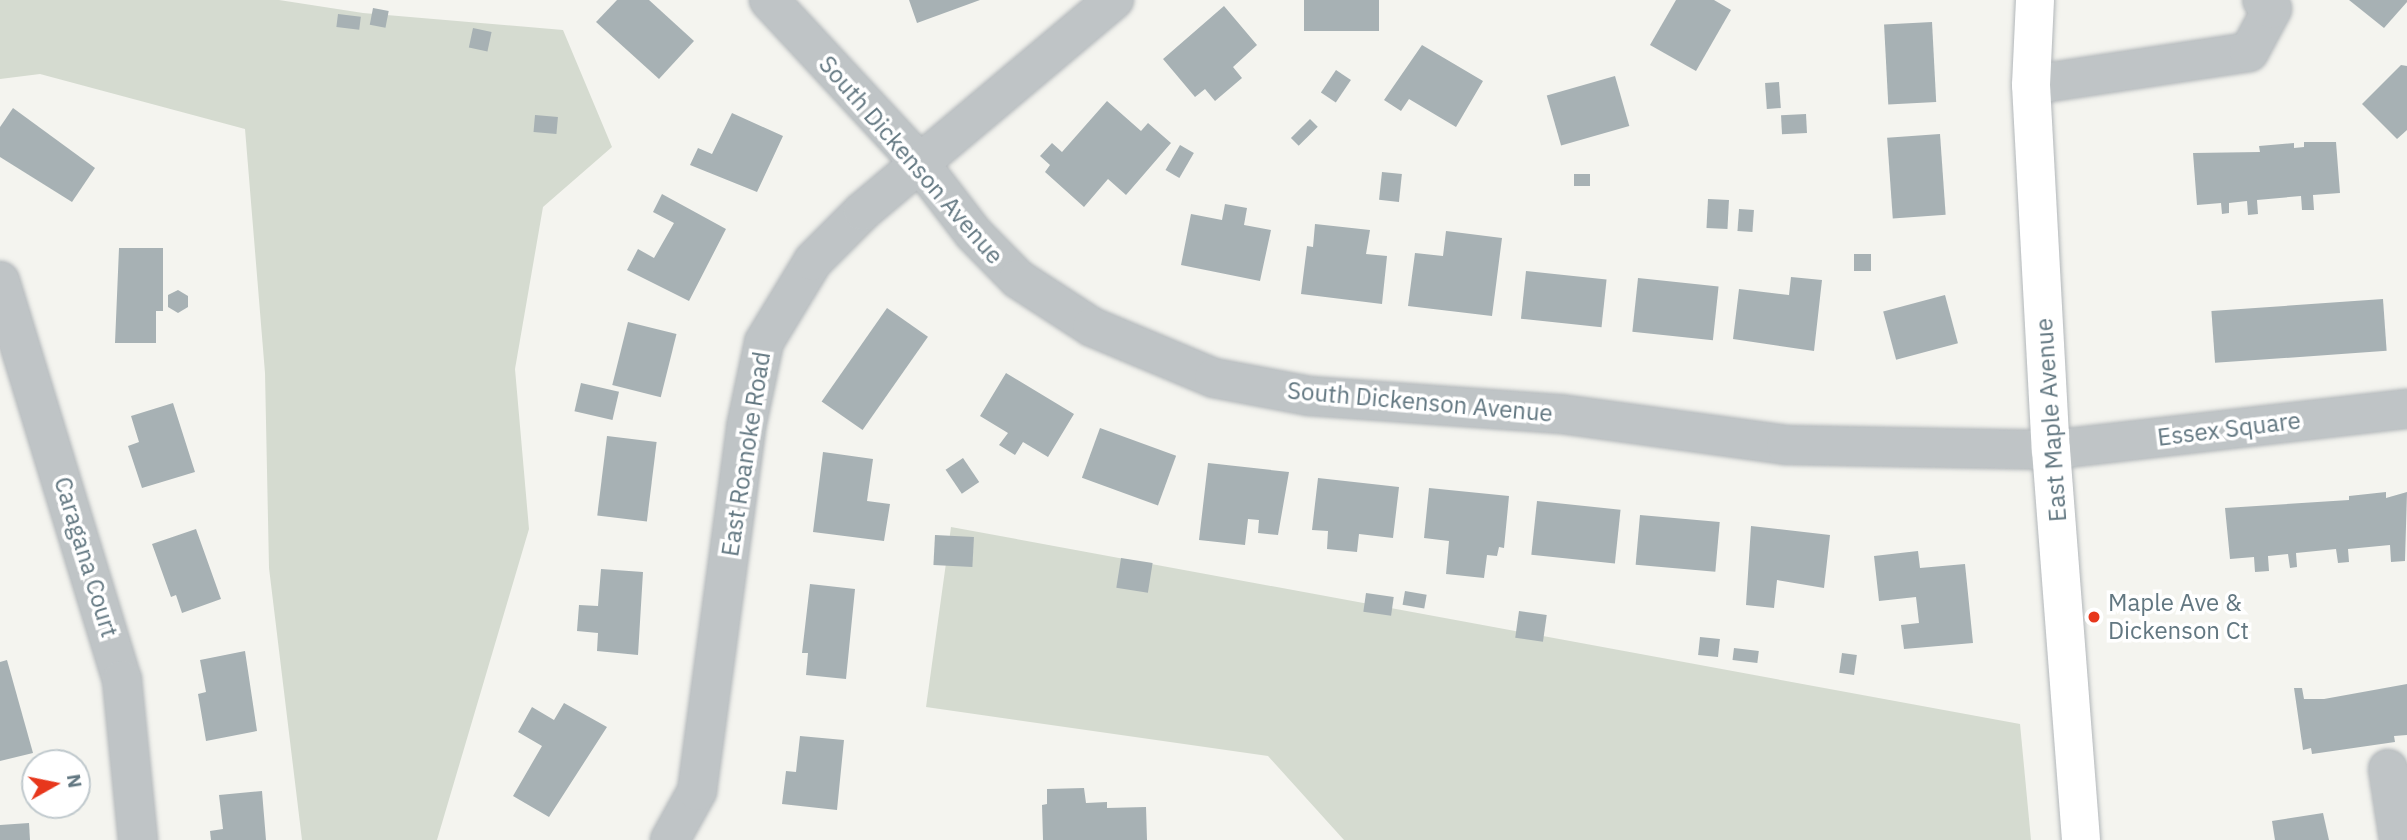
<!DOCTYPE html>
<style>
body{margin:0}
#map{position:relative;width:2407px;height:840px;overflow:hidden;background:#f4f4ef;font-family:"IBM Plex Sans",sans-serif}
div>[style]{position:absolute}
[style*='--x']{left:calc(var(--x)*1px);top:calc(var(--y)*1px);width:calc(var(--w)*1px);rotate:calc(var(--a)*1deg)}
.green>*{inset:0;background:#d5dbd0}
.building>*{inset:0;background:#a7b1b4;transform-origin:0 0}
.roads{filter:drop-shadow(0 0 2px #b2b7ba) drop-shadow(0 0 2px #b2b7ba)}
.minor>*{height:38px;margin:-19px;padding:0 19px;transform-origin:19px;border-radius:19px;background:#bfc4c6}
.major>*{height:38px;margin:-19px;padding:0 19px;transform-origin:19px;border-radius:19px;background:#fff}
.dots>*{width:19px;height:19px;translate:-50% -50%;box-sizing:border-box;border:4px solid #fff;border-radius:50%}
span{translate:-50% -50%;white-space:nowrap;text-align:center;line-height:1.15;-webkit-text-stroke:7px #fff;paint-order:stroke}
.street-label{font-size:24px;color:#627781}
.poi-label{font-size:24px;color:#627781}
.left{translate:0 -50%;text-align:left}
.north{position:absolute;left:21px;top:749px;width:70px;height:70px;box-sizing:border-box;background:#fff;border:2px solid #c0c9cd;border-radius:50%;rotate:81deg;font-size:19px;font-weight:700;line-height:28px;text-align:center;color:#627781}
.north::after{content:'';display:block;margin:auto;width:24px;height:32px;background:#e7371c;clip-path:polygon(50% 0,100% 100%,50% 72%,0 100%)}
</style>
<div id="map">
<div class="green">
<div style="clip-path:polygon(0 0,279px 0,363px 13px,563px 30px,612px 147px,543px 207px,515px 369px,529px 529px,437px 840px,302px 840px,269px 568px,265px 373px,245px 129px,40px 74px,0 79px)"></div>
<div style="clip-path:polygon(951px 527px,2020px 724px,2031px 840px,1344px 840px,1268px 756px,926px 707px)"></div>
</div>
<div class="building">
<div style="clip-path:polygon(617px 0,649px 0,694px 41px,659px 79px,596px 22px)"></div>
<div style="clip-path:polygon(909px 0,980px 0,917px 23px)"></div>
<div style="left:1304px;top:0;width:75px;height:31px"></div>
<div style="clip-path:polygon(1676px 0,1714px 0,1731px 10px,1696px 71px,1650px 45px)"></div>
<div style="clip-path:polygon(2349px 0,2407px 0,2407px 2px,2384px 28px)"></div>
<div style="clip-path:polygon(1224px 6px,1257px 45px,1233px 67px,1242px 78px,1215px 101px,1205px 89px,1195px 97px,1163px 59px)"></div>
<div style="left:373px;top:8px;width:16px;height:17px;rotate:11deg"></div>
<div style="left:338px;top:14px;width:23px;height:13px;rotate:7deg"></div>
<div style="left:1932px;top:22px;width:80px;height:48px;rotate:87deg"></div>
<div style="left:473px;top:28px;width:19px;height:20px;rotate:12deg"></div>
<div style="clip-path:polygon(1422px 45px,1483px 81px,1456px 127px,1409px 99px,1401px 111px,1384px 100px)"></div>
<div style="clip-path:polygon(2401px 65px,2407px 66px,2407px 130px,2397px 139px,2362px 104px)"></div>
<div style="left:1336px;top:70px;width:18px;height:27px;rotate:34deg"></div>
<div style="left:1615px;top:76px;width:52px;height:71px;rotate:74deg"></div>
<div style="left:1779px;top:82px;width:26px;height:14px;rotate:86deg"></div>
<div style="clip-path:polygon(1107px 101px,1141px 131px,1148px 123px,1171px 143px,1126px 195px,1108px 179px,1084px 207px,1045px 172px,1050px 165px,1040px 156px,1052px 143px,1062px 152px)"></div>
<div style="clip-path:polygon(13px 108px,95px 168px,72px 202px,0 157px,0 127px)"></div>
<div style="clip-path:polygon(732px 113px,783px 136px,757px 192px,690px 165px,698px 148px,712px 154px)"></div>
<div style="left:1806px;top:114px;width:19px;height:25px;rotate:87deg"></div>
<div style="left:535px;top:115px;width:23px;height:17px;rotate:5deg"></div>
<div style="left:1310px;top:119px;width:11px;height:27px;rotate:45deg"></div>
<div style="left:1940px;top:134px;width:81px;height:53px;rotate:86deg"></div>
<div style="clip-path:polygon(2304px 142px,2336px 142px,2340px 193px,2313px 195px,2314px 210px,2302px 210px,2301px 196px,2257px 200px,2258px 214px,2248px 215px,2247px 201px,2229px 203px,2229px 213px,2222px 214px,2221px 203px,2197px 205px,2193px 153px,2260px 152px,2259px 146px,2294px 143px,2294px 148px,2304px 147px)"></div>
<div style="left:1180px;top:145px;width:16px;height:29px;rotate:30deg"></div>
<div style="left:1382px;top:172px;width:20px;height:28px;rotate:6deg"></div>
<div style="left:1574px;top:174px;width:16px;height:12px"></div>
<div style="clip-path:polygon(662px 194px,726px 229px,689px 301px,627px 270px,638px 249px,654px 258px,674px 223px,653px 212px)"></div>
<div style="left:1708px;top:199px;width:21px;height:29px;rotate:3deg"></div>
<div style="clip-path:polygon(1225px 204px,1247px 208px,1244px 225px,1271px 230px,1260px 281px,1181px 265px,1191px 214px,1222px 220px)"></div>
<div style="left:1739px;top:209px;width:15px;height:22px;rotate:4deg"></div>
<div style="clip-path:polygon(1315px 224px,1370px 230px,1366px 254px,1387px 256px,1382px 304px,1301px 294px,1307px 246px,1313px 247px)"></div>
<div style="clip-path:polygon(1446px 231px,1502px 238px,1492px 316px,1408px 306px,1415px 253px,1443px 256px)"></div>
<div style="clip-path:polygon(119px 248px,163px 248px,163px 311px,156px 311px,156px 343px,115px 343px)"></div>
<div style="left:1854px;top:254px;width:17px;height:17px"></div>
<div style="left:1526px;top:271px;width:81px;height:48px;rotate:6deg"></div>
<div style="clip-path:polygon(1791px 277px,1822px 280px,1814px 351px,1733px 339px,1739px 289px,1789px 295px)"></div>
<div style="left:1638px;top:278px;width:81px;height:54px;rotate:6deg"></div>
<div style="clip-path:polygon(178px 290px,188px 296px,188px 307px,178px 313px,168px 307px,168px 295px)"></div>
<div style="left:1945px;top:295px;width:50px;height:64px;rotate:75deg"></div>
<div style="left:2383px;top:299px;width:52px;height:172px;rotate:86deg"></div>
<div style="left:887px;top:308px;width:50px;height:114px;rotate:35deg"></div>
<div style="left:628px;top:322px;width:50px;height:65px;rotate:14deg"></div>
<div style="clip-path:polygon(1006px 373px,1074px 414px,1048px 457px,1023px 442px,1015px 455px,999px 445px,1008px 433px,980px 416px)"></div>
<div style="left:581px;top:383px;width:39px;height:29px;rotate:13deg"></div>
<div style="clip-path:polygon(173px 403px,195px 472px,142px 488px,128px 446px,139px 442px,131px 416px)"></div>
<div style="left:1100px;top:428px;width:81px;height:53px;rotate:20deg"></div>
<div style="left:607px;top:436px;width:50px;height:80px;rotate:7deg"></div>
<div style="clip-path:polygon(823px 452px,873px 459px,867px 501px,890px 504px,884px 541px,813px 532px)"></div>
<div style="left:963px;top:458px;width:29px;height:21px;rotate:56deg"></div>
<div style="clip-path:polygon(1208px 463px,1289px 472px,1278px 535px,1258px 533px,1259px 520px,1248px 519px,1245px 545px,1199px 540px)"></div>
<div style="clip-path:polygon(1318px 478px,1399px 487px,1393px 538px,1359px 534px,1357px 552px,1327px 549px,1328px 531px,1312px 530px)"></div>
<div style="clip-path:polygon(1429px 488px,1509px 496px,1504px 548px,1499px 547px,1497px 556px,1487px 555px,1484px 578px,1446px 574px,1449px 541px,1424px 538px)"></div>
<div style="clip-path:polygon(2386px 492px,2386px 498px,2407px 492px,2405px 561px,2391px 562px,2390px 545px,2348px 549px,2349px 562px,2338px 563px,2336px 549px,2296px 553px,2297px 567px,2290px 568px,2288px 554px,2268px 556px,2269px 571px,2255px 572px,2254px 557px,2230px 559px,2225px 508px,2349px 500px,2349px 496px)"></div>
<div style="left:1537px;top:501px;width:84px;height:54px;rotate:6deg"></div>
<div style="left:1640px;top:515px;width:80px;height:50px;rotate:5deg"></div>
<div style="clip-path:polygon(1751px 526px,1830px 535px,1824px 588px,1777px 580px,1774px 608px,1746px 605px)"></div>
<div style="clip-path:polygon(196px 529px,221px 599px,182px 613px,176px 595px,171px 597px,152px 544px)"></div>
<div style="left:935px;top:535px;width:39px;height:30px;rotate:3deg"></div>
<div style="clip-path:polygon(1918px 551px,1920px 568px,1965px 564px,1973px 643px,1904px 649px,1901px 625px,1919px 623px,1916px 597px,1879px 601px,1874px 556px)"></div>
<div style="left:1121px;top:558px;width:32px;height:30px;rotate:9deg"></div>
<div style="clip-path:polygon(601px 569px,643px 572px,638px 655px,597px 651px,598px 633px,577px 631px,579px 605px,598px 606px)"></div>
<div style="clip-path:polygon(810px 584px,855px 589px,846px 679px,806px 675px,808px 653px,802px 653px)"></div>
<div style="left:1405px;top:591px;width:22px;height:14px;rotate:10deg"></div>
<div style="left:1366px;top:593px;width:28px;height:19px;rotate:8deg"></div>
<div style="left:1519px;top:611px;width:28px;height:27px;rotate:8deg"></div>
<div style="left:1700px;top:637px;width:20px;height:18px;rotate:6deg"></div>
<div style="left:1734px;top:648px;width:25px;height:12px;rotate:7deg"></div>
<div style="clip-path:polygon(245px 651px,257px 731px,206px 741px,198px 694px,206px 692px,200px 660px)"></div>
<div style="left:1842px;top:653px;width:15px;height:20px;rotate:8deg"></div>
<div style="clip-path:polygon(7px 660px,33px 753px,0 761px,0 662px)"></div>
<div style="clip-path:polygon(2407px 684px,2407px 735px,2394px 736px,2395px 742px,2312px 754px,2311px 748px,2303px 750px,2294px 688px,2302px 688px,2304px 699px,2324px 699px)"></div>
<div style="clip-path:polygon(564px 703px,607px 727px,549px 817px,513px 796px,542px 746px,518px 732px,532px 707px,554px 720px)"></div>
<div style="clip-path:polygon(800px 736px,844px 740px,837px 810px,782px 804px,786px 771px,796px 772px)"></div>
<div style="clip-path:polygon(1084px 788px,1086px 803px,1107px 802px,1107px 808px,1146px 807px,1147px 840px,1043px 840px,1042px 805px,1047px 804px,1047px 789px)"></div>
<div style="clip-path:polygon(262px 791px,266px 840px,211px 840px,210px 831px,223px 829px,219px 795px)"></div>
<div style="clip-path:polygon(2323px 813px,2329px 840px,2275px 840px,2272px 821px)"></div>
<div style="clip-path:polygon(29px 823px,30px 840px,0 840px,0 825px)"></div>
</div>
<div class="roads">
<div class="minor">
<div style="--x:769;--y:0;--w:219;--a:47.2"></div>
<div style="--x:918;--y:161;--w:91;--a:52.6"></div>
<div style="--x:973;--y:233;--w:64;--a:45.6"></div>
<div style="--x:1018;--y:279;--w:88;--a:33"></div>
<div style="--x:1092;--y:327;--w:132;--a:22.7"></div>
<div style="--x:1214;--y:378;--w:97;--a:10.7"></div>
<div style="--x:1309;--y:396;--w:253;--a:4.1"></div>
<div style="--x:1561;--y:414;--w:227;--a:7.8"></div>
<div style="--x:1786;--y:445;--w:265;--a:1.1"></div>
<div style="--x:2051;--y:450;--w:358;--a:-6.6"></div>
<div style="--x:2031;--y:85;--w:220;--a:-8.6"></div>
<div style="--x:2249;--y:52;--w:49;--a:-61.9"></div>
<div style="--x:2272;--y:9;--w:13;--a:-138"></div>
<div style="--x:0;--y:281;--w:417;--a:73"></div>
<div style="--x:122;--y:680;--w:161;--a:84.3"></div>
<div style="--x:2388;--y:769;--w:72;--a:81.2"></div>
<div style="--x:670;--y:840;--w:56;--a:-61.1"></div>
<div style="--x:697;--y:791;--w:367;--a:-82.3"></div>
<div style="--x:746;--y:427;--w:87;--a:-78"></div>
<div style="--x:764;--y:342;--w:95;--a:-58.8"></div>
<div style="--x:813;--y:261;--w:71;--a:-45"></div>
<div style="--x:863;--y:211;--w:328;--a:-40.1"></div>
</div>
<div class="major">
<div style="--x:2035;--y:0;--w:85;--a:92.7"></div>
<div style="--x:2031;--y:85;--w:366;--a:86.9"></div>
<div style="--x:2051;--y:450;--w:391;--a:85.6"></div>
</div>
</div>
<div class="dots">
<div style="left:2094px;top:617px;background:#e7371c"></div>
</div>
<div class="street-label">
<span style="left:911px;top:160px;rotate:49deg">South Dickenson Avenue</span>
<span style="left:1420px;top:402px;rotate:5deg">South Dickenson Avenue</span>
<span style="left:2051px;top:420px;rotate:-94deg">East Maple Avenue</span>
<span style="left:2229px;top:429px;rotate:-7deg">Essex Square</span>
<span style="left:746px;top:454px;rotate:-81deg">East Roanoke Road</span>
<span style="left:86px;top:557px;rotate:73deg">Caragana Court</span>
</div>
<div class="poi-label">
<span class="left" style="left:2108px;top:617px">Maple Ave &amp;<br>Dickenson Ct</span>
</div>
<div class="north">N</div>
</div>
